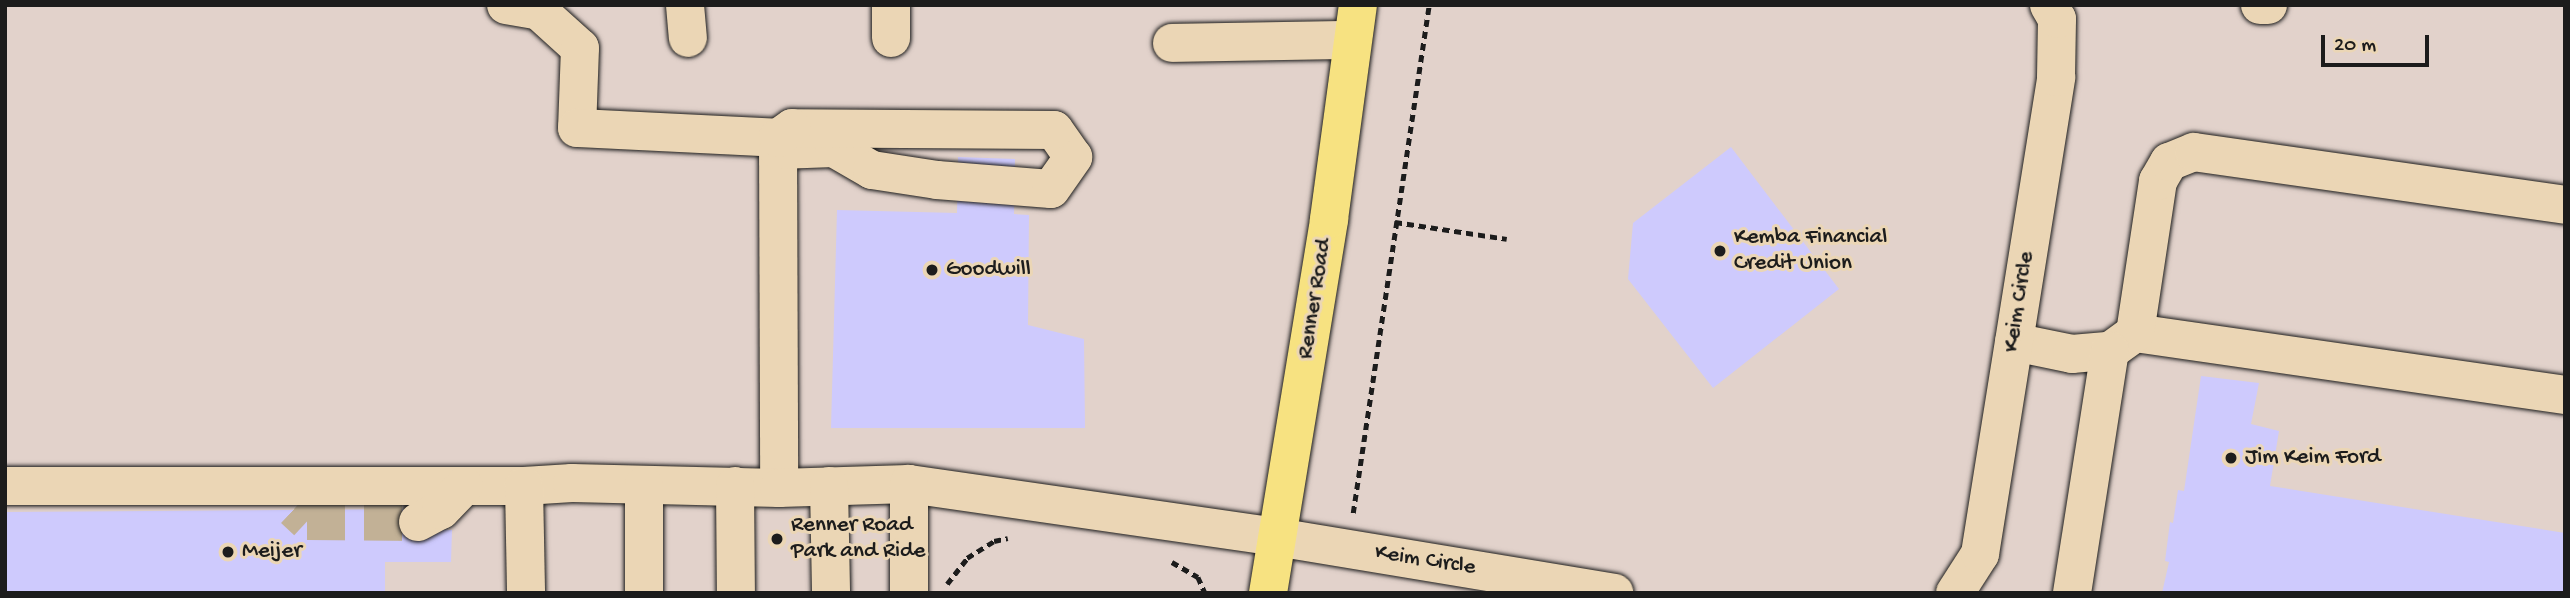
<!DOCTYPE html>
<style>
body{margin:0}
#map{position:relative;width:2570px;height:598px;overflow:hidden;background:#ebd6b5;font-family:"Gochi Hand",sans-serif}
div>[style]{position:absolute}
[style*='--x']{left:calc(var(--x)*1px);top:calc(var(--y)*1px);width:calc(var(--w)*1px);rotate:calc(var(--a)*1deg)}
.built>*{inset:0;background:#e2d2cb;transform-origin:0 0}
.building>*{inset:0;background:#cecafd}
.minor-tunnel>*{height:38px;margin-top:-19px;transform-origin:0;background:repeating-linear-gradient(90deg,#c2b196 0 38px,transparent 0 57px)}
.path>*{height:4.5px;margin-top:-2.25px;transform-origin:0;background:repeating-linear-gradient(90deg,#1c1c1c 0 7px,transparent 0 12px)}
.roads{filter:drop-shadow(0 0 2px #1c1c1c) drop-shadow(0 0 2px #1c1c1c)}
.minor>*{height:38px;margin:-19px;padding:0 19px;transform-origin:19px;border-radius:19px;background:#ebd6b5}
.major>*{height:38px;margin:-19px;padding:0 19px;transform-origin:19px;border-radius:19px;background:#f7e281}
.dots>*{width:19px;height:19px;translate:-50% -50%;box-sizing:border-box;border:4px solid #ebd6b5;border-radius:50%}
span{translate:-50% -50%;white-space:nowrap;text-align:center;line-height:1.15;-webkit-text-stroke:6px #ebd6b5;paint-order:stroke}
.poi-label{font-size:23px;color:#1c1c1c}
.left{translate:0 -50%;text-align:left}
.street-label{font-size:23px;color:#1c1c1c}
.frame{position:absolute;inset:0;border:7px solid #1c1c1c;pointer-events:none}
.scale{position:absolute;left:2321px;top:35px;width:108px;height:32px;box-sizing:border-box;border:4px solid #1c1c1c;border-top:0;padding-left:9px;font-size:21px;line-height:24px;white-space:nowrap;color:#1c1c1c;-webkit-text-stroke:5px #ebd6b5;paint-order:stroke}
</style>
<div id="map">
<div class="built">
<div style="left:5px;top:5px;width:2560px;height:588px"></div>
</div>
<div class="building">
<div style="clip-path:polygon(1731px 147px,1839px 289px,1713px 388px,1628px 279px,1633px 223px)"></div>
<div style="clip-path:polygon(958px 157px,1015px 159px,1014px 214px,1029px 215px,1028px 325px,1084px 339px,1085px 428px,831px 428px,837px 210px,957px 213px)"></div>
<div style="clip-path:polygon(2201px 376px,2259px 383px,2251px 424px,2279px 431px,2270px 486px,2565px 533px,2565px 593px,2162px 593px,2169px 562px,2165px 561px,2170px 522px,2173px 523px,2178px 490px,2184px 491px)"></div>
<div style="clip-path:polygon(418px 509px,418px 529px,452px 530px,451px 562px,385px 562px,385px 593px,5px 593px,5px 512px)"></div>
</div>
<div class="minor-tunnel">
<div style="--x:294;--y:509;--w:18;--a:43"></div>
<div style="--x:307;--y:521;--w:111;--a:0.5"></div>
</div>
<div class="path">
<div style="--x:1395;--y:222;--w:113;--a:8.6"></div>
<div style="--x:1353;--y:513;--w:514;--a:-81.49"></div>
<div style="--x:1172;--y:562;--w:30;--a:30"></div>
<div style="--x:1198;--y:577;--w:17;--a:66"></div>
<div style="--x:947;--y:584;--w:33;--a:-52"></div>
<div style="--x:967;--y:558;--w:32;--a:-32"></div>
<div style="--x:994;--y:541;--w:14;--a:-12"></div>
</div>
<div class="roads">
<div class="minor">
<div style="--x:506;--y:5;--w:34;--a:10"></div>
<div style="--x:539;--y:11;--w:55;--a:42.1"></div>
<div style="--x:580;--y:48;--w:80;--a:92.1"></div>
<div style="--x:577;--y:128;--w:201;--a:2.8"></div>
<div style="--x:778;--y:138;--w:350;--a:89.8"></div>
<div style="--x:685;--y:5;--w:33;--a:85"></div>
<div style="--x:891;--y:5;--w:33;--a:90"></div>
<div style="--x:2260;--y:5;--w:8;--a:0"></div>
<div style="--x:1172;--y:43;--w:180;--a:-1"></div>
<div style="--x:778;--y:150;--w:56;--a:-2"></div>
<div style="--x:834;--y:148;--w:44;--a:30.1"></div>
<div style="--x:872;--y:170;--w:66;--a:8.7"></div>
<div style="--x:937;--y:180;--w:114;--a:4.5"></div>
<div style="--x:1051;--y:189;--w:39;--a:-55"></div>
<div style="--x:1073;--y:157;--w:33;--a:-125"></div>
<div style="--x:1054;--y:130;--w:262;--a:-179.6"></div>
<div style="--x:792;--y:128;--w:17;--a:144"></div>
<div style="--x:2135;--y:333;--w:434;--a:8.2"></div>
<div style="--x:2014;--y:342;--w:59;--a:11.7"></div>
<div style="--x:2072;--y:354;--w:38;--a:-5"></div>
<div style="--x:2110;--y:351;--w:31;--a:-36"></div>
<div style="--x:2135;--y:333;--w:154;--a:-81.4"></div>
<div style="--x:2158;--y:181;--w:22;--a:-60"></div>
<div style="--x:2169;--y:162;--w:27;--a:-22"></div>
<div style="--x:2194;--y:152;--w:375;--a:8.1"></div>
<div style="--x:5;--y:486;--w:519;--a:0"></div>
<div style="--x:524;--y:486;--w:48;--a:-3.6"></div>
<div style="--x:572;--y:483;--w:207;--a:1.4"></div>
<div style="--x:779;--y:488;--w:130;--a:-1.8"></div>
<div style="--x:909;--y:484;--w:372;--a:8.2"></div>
<div style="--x:1277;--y:537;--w:342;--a:9.4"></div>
<div style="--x:524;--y:486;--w:107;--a:88.9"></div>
<div style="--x:735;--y:486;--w:107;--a:89.5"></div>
<div style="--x:829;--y:486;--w:107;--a:88.9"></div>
<div style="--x:418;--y:522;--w:26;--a:-28"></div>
<div style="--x:441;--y:510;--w:33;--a:-46"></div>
<div style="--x:644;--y:593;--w:108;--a:-90"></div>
<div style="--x:909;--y:593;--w:109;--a:-90"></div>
<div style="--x:1955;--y:593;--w:46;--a:-57.3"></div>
<div style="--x:1980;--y:554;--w:483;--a:-80.9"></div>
<div style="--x:2056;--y:77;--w:58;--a:-89"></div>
<div style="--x:2057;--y:19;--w:16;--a:-120"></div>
<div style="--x:2072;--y:593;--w:245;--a:-81.1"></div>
</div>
<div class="major">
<div style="--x:1268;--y:593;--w:379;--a:-80.7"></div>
<div style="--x:1329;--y:219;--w:216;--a:-82.3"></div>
</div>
</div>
<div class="dots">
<div style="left:1720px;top:251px;background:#1c1c1c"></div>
<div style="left:932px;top:270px;background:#1c1c1c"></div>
<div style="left:2231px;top:458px;background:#1c1c1c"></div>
<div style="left:777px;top:539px;background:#1c1c1c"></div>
<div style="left:228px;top:552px;background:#1c1c1c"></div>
</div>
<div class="poi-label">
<span class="left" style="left:1734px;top:251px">Kemba Financial<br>Credit Union</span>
<span class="left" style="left:946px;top:270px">Goodwill</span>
<span class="left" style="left:2245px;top:458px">Jim Keim Ford</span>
<span class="left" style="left:791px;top:539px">Renner Road<br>Park and Ride</span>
<span class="left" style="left:242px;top:552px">Meijer</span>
</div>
<div class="street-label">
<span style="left:1316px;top:299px;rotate:-81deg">Renner Road</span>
<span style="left:2020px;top:302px;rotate:-81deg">Keim Circle</span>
<span style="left:1425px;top:561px;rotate:9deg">Keim Circle</span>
</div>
<div class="frame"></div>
<div class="scale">20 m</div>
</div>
